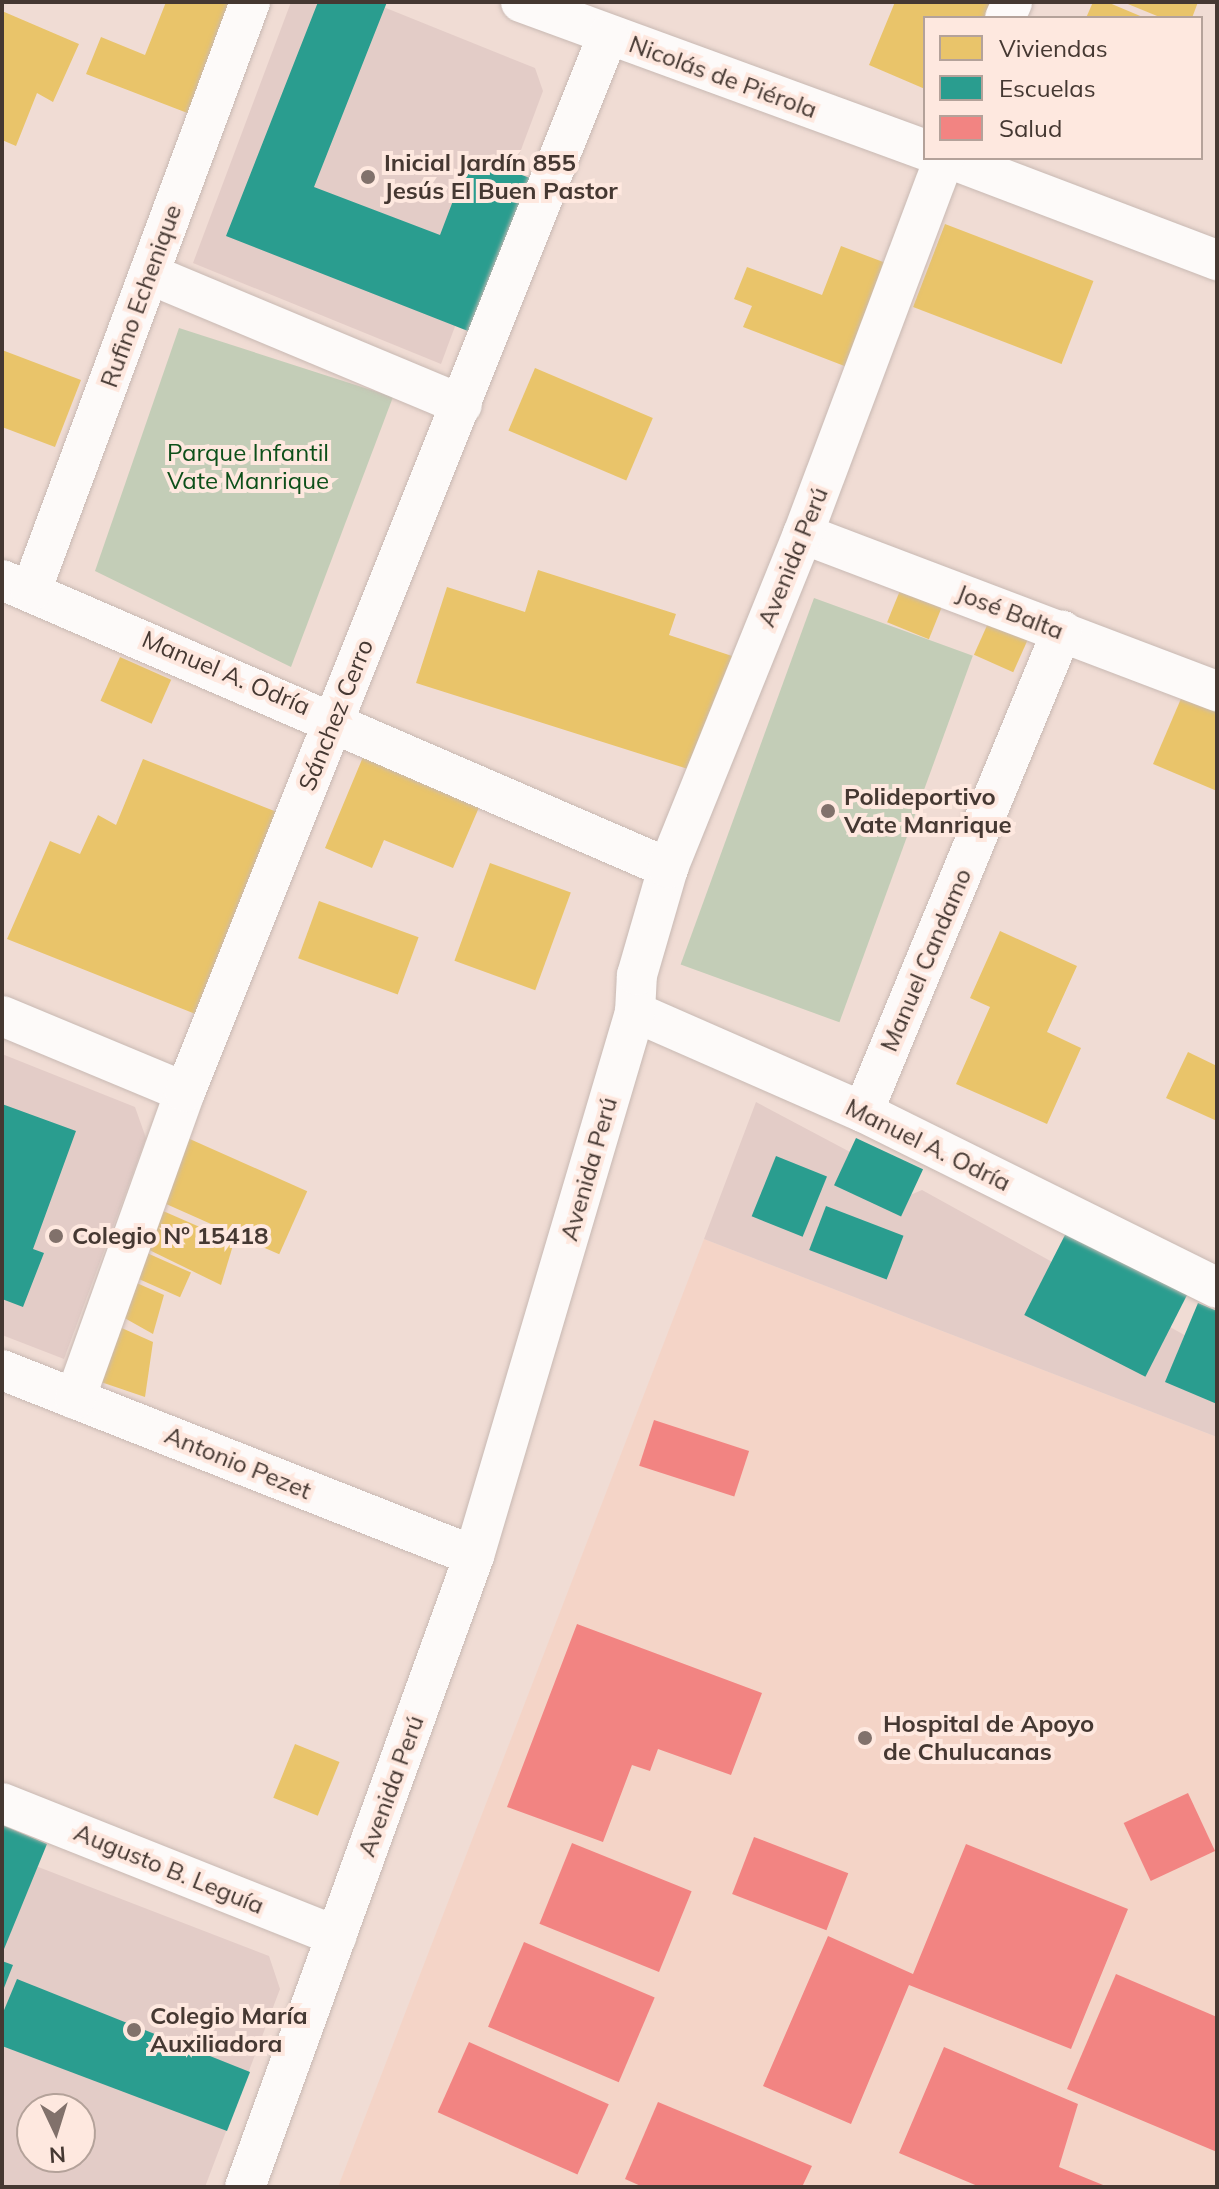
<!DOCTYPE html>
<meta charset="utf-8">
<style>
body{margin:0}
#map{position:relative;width:1219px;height:2189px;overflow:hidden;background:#f0dcd4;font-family:Mulish,sans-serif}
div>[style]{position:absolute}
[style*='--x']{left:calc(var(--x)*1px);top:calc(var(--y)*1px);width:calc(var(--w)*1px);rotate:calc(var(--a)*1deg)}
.built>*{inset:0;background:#f4d4c7}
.education>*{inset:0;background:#e3ccc7}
.green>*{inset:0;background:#c3cdb7;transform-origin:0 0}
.homes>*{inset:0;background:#e9c46a;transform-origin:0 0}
.schools>*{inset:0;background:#2a9d8f;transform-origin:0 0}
.health>*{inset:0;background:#f28482;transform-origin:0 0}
.roads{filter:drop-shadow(0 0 2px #c8b9b3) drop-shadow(0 0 2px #c8b9b3)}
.street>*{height:40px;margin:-20px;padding:0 20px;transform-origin:20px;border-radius:20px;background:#fdfaf9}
.dots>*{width:22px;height:22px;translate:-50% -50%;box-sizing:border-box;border:4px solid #fee8df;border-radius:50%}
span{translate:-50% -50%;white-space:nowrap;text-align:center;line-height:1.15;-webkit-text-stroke:8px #fee8df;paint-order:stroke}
.street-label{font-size:24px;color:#453832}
.poi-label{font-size:24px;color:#453832;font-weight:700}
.left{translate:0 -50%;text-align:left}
.park-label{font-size:24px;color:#0d501a}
.frame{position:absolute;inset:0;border:4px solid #453832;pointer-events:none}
.legend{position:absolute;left:923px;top:16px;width:280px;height:144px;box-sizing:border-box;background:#fee8df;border:2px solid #b4a29a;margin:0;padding:10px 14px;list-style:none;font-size:24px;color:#453832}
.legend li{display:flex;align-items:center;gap:16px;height:40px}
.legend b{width:40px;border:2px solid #b4a29a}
.north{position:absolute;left:16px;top:2093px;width:80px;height:80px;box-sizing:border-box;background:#fee8df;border:2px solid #b4a29a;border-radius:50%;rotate:176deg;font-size:22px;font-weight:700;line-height:32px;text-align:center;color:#453832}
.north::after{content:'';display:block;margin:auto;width:28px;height:36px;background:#81716b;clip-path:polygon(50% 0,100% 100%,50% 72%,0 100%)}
</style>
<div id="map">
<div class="built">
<div style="clip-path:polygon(704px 1239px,1217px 1437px,1217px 2187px,338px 2187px)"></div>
</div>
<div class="education">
<div style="clip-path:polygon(291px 2px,371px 2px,535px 68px,543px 91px,441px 364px,193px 263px)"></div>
<div style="clip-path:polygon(2px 1054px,135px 1107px,146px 1138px,64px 1359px,2px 1335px)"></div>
<div style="clip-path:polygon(756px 1102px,884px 1170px,896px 1201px,922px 1190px,1217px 1353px,1217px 1437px,704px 1239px)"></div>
<div style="clip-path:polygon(evenodd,2px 1853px,269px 1956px,280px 1989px,205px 2187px,2px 2187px,2px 1853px,32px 2109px,80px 2109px,80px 2157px,32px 2157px,32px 2109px)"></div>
</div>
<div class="green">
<div style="clip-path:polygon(179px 328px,393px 397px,291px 667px,95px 571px)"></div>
<div style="left:814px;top:598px;width:169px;height:390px;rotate:20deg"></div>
</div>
<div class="homes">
<div style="clip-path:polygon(166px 2px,235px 2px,190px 114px,86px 74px,101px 37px,145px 55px)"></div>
<div style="clip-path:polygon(895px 2px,999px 2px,993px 18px,925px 18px,925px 89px,869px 65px)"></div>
<div style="clip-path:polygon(1093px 2px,1107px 2px,1145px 18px,1086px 18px)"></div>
<div style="clip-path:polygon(1123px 2px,1198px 2px,1192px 18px,1162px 18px)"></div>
<div style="clip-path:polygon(2px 11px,79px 44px,53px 102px,37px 93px,16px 146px,2px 140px)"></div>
<div style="left:945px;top:224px;width:159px;height:89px;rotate:21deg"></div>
<div style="clip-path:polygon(841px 246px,899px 268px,860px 372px,743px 327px,752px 306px,734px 299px,747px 267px,822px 295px)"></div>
<div style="clip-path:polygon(2px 350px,81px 380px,55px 447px,2px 427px)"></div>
<div style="left:535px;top:368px;width:128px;height:68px;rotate:23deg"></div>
<div style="clip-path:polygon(538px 570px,676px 614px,669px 635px,747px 661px,707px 775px,416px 683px,447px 587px,525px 612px)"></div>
<div style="left:901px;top:588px;width:45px;height:37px;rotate:22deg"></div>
<div style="left:989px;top:621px;width:43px;height:37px;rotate:24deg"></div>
<div style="left:120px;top:657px;width:56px;height:48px;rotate:24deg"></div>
<div style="clip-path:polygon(1189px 680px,1217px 691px,1217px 791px,1153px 764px)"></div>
<div style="clip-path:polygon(363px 757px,480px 805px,453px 868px,384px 840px,372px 868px,325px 848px)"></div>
<div style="clip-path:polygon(143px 759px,287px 816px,208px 1019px,7px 939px,50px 841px,80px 854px,98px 815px,116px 825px)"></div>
<div style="left:490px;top:863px;width:86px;height:104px;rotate:20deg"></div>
<div style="left:319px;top:901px;width:106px;height:61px;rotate:20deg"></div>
<div style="clip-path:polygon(1000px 931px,1077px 966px,1047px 1032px,1081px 1048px,1047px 1124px,956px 1084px,990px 1007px,970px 998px)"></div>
<div style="clip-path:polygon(1188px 1052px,1217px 1066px,1217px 1121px,1166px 1098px)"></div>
<div style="left:183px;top:1136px;width:136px;height:69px;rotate:24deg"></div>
<div style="clip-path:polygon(154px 1207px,234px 1242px,221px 1285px,139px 1245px)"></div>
<div style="left:138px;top:1249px;width:58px;height:27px;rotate:24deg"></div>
<div style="clip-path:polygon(123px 1277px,164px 1295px,153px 1334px,112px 1311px)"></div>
<div style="clip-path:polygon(115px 1325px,153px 1342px,145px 1397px,95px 1380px)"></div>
<div style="left:295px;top:1744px;width:48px;height:58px;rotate:22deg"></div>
</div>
<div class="schools">
<div style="clip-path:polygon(318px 2px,387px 2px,314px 187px,440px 235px,470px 156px,530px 178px,473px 333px,226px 236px)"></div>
<div style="clip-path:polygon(2px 1104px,76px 1131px,33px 1249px,44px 1253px,23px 1307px,2px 1299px)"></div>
<div style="left:856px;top:1138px;width:74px;height:52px;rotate:25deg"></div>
<div style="left:776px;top:1156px;width:55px;height:65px;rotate:22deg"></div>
<div style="left:826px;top:1206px;width:83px;height:47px;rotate:21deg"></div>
<div style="left:1066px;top:1233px;width:136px;height:92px;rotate:27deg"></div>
<div style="clip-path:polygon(1198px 1303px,1217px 1311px,1217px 1404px,1165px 1382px)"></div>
<div style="clip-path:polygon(2px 1825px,47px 1844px,2px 1954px)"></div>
<div style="clip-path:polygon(2px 1961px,13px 1965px,2px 1993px)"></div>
<div style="clip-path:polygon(17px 1979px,250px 2072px,227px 2131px,2px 2046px,2px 2015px)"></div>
</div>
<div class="health">
<div style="left:654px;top:1420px;width:100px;height:48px;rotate:18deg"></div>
<div style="clip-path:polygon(577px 1624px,762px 1693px,731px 1775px,658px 1749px,650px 1771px,632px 1765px,603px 1842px,507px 1807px)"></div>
<div style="left:1188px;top:1793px;width:64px;height:71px;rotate:65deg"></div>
<div style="left:754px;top:1837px;width:101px;height:61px;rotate:21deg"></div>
<div style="left:572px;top:1843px;width:129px;height:87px;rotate:22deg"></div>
<div style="clip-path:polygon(966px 1844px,1128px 1909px,1071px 2049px,909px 1985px,851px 2124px,763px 2086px,828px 1936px,913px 1974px)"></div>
<div style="left:524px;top:1942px;width:142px;height:92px;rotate:23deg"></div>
<div style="clip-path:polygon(1116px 1974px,1217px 2017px,1217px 2152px,1067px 2089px)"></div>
<div style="left:469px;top:2042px;width:153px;height:77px;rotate:24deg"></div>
<div style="clip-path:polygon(944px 2047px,1078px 2104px,1059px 2167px,1108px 2187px,980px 2187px,899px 2153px)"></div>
<div style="clip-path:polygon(658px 2102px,812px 2166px,802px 2187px,643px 2187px,625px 2179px)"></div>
</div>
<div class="roads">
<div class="street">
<div style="--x:521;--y:2;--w:430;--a:20.1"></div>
<div style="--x:1005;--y:18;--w:17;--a:-66"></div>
<div style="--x:948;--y:158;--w:288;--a:20.8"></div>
<div style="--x:149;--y:274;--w:339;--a:22.7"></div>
<div style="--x:803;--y:534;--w:443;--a:20.8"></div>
<div style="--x:2;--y:580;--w:726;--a:23.39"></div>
<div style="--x:31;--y:591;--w:628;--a:-69.6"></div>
<div style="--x:635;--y:1012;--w:249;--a:23.7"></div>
<div style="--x:863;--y:1112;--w:395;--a:26.4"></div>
<div style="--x:2;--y:1016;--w:198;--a:22.6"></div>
<div style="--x:863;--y:1112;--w:521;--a:-67.52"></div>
<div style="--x:2;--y:1370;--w:507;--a:21.51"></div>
<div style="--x:75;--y:1399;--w:326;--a:-70.3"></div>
<div style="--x:185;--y:1092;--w:1138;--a:-68.19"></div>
<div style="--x:2;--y:1803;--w:360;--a:21.7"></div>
<div style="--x:245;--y:2187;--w:671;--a:-70.05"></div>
<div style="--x:474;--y:1556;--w:567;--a:-73.51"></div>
<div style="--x:635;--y:1012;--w:37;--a:-87"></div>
<div style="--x:637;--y:975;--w:111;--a:-73.8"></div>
<div style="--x:668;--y:868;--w:360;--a:-68"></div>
<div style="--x:803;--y:534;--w:402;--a:-69.4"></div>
</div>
</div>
<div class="dots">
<div style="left:368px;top:177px;background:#81716b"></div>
<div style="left:828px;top:811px;background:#81716b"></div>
<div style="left:56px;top:1236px;background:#81716b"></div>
<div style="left:865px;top:1738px;background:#81716b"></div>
<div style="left:134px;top:2030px;background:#81716b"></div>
</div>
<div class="street-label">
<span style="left:723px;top:77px;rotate:20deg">Nicolás de Piérola</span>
<span style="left:141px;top:296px;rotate:-70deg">Rufino Echenique</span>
<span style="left:793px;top:557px;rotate:-68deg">Avenida Perú</span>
<span style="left:1010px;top:612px;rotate:21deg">José Balta</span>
<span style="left:226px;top:673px;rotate:23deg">Manuel A. Odría</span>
<span style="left:336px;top:715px;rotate:-68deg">Sánchez Cerro</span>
<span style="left:926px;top:960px;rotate:-67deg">Manuel Candamo</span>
<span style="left:928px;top:1145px;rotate:26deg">Manuel A. Odría</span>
<span style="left:589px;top:1169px;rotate:-74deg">Avenida Perú</span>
<span style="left:238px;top:1463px;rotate:22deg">Antonio Pezet</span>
<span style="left:391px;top:1786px;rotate:-70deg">Avenida Perú</span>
<span style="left:169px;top:1869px;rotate:22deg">Augusto B. Leguía</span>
</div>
<div class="poi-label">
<span class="left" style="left:384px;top:177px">Inicial Jardín 855<br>Jesús El Buen Pastor</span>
<span class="left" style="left:844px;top:811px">Polideportivo<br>Vate Manrique</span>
<span class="left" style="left:72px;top:1236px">Colegio Nº 15418</span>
<span class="left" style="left:883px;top:1738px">Hospital de Apoyo<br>de Chulucanas</span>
<span class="left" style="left:150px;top:2030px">Colegio María<br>Auxiliadora</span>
</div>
<div class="park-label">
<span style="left:248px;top:467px">Parque Infantil<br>Vate Manrique</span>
</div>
<div class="frame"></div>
<ul class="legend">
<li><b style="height:22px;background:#e9c46a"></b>Viviendas</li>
<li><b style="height:22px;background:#2a9d8f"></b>Escuelas</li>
<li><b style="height:22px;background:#f28482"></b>Salud</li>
</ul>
<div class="north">N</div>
</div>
